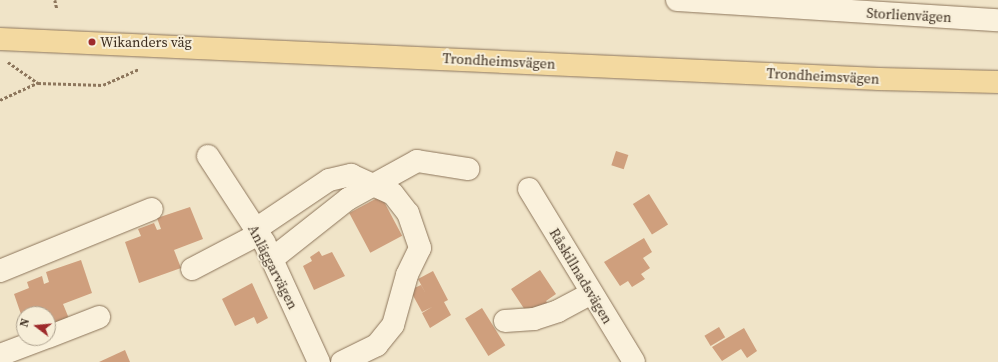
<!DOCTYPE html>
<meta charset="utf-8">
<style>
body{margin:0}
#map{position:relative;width:998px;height:362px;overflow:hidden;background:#f0e4c8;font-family:"Source Serif 4",serif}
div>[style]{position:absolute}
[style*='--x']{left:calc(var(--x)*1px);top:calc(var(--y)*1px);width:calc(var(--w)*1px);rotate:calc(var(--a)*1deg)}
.building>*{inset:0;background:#cf9f7d;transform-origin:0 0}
.path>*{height:2.5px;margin-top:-1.25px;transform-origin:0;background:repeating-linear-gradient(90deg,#8d765c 0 3px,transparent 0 5px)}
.roads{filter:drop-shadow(0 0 1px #8d765c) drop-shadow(0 0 1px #8d765c)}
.minor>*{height:22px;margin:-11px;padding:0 11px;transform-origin:11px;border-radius:11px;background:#faf1dc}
.major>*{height:22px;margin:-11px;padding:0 11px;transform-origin:11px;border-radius:11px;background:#f3d9a0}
.dots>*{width:11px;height:11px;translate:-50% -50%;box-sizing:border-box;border:2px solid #f7eed8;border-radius:50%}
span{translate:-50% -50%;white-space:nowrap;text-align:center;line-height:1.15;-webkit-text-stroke:4px #f7eed8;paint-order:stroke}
.street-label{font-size:14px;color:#3d2e20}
.poi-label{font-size:14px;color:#3d2e20}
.left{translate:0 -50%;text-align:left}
.north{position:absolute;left:16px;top:306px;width:40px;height:40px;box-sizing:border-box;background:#f7eed8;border:1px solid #ada18e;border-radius:50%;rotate:286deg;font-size:11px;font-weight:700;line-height:16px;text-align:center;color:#3d2e20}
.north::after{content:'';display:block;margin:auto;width:14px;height:18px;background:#9e2a2b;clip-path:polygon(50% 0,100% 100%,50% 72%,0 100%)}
</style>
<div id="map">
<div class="building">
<div style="left:616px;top:151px;width:13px;height:15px;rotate:18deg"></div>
<div style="left:649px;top:194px;width:36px;height:19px;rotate:58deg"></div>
<div style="left:381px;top:196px;width:45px;height:36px;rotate:62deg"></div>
<div style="clip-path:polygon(190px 207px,203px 239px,174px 250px,181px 268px,139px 283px,125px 242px,141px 236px,138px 229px,154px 223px,157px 230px,161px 229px,157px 218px)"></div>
<div style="clip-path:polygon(644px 238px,652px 252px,643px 258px,650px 268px,641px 274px,645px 279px,632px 287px,628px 281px,620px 286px,604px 262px)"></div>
<div style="clip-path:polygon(319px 251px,322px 256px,332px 252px,345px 276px,314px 290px,303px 266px,312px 261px,310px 257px)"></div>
<div style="clip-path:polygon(81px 260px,92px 293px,63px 304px,70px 321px,48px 329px,48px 314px,24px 314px,24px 323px,14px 294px,29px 288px,27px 282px,42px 276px,44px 284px,49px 282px,46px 272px)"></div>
<div style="clip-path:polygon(540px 270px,556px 294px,546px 301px,548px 304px,538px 310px,536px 307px,527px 313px,511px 289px)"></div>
<div style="clip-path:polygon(433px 271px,448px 300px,444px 302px,451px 315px,430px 328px,422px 313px,432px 307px,422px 312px,410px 290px,421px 285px,426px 294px,418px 279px)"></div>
<div style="clip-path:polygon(252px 283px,268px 318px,257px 324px,254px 317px,235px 326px,222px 299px)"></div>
<div style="left:482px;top:308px;width:44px;height:20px;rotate:58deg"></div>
<div style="left:719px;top:327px;width:12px;height:17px;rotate:59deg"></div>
<div style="clip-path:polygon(744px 328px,757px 351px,747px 358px,741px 349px,722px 361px,712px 347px)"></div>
<div style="clip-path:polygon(125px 350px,130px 362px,99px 362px)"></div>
</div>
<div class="path">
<div style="--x:55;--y:0;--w:9;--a:77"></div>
<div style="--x:8;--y:62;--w:37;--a:35"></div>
<div style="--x:38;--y:83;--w:65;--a:1.8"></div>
<div style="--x:103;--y:85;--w:39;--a:-24"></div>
<div style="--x:0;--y:100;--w:41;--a:-24.7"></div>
</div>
<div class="roads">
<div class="minor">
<div style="--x:677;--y:0;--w:322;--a:3.6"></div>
<div style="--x:208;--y:156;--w:103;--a:56.9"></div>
<div style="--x:264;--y:242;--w:132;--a:65.4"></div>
<div style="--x:529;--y:189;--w:202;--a:58.7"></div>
<div style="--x:256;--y:229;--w:88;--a:-33.9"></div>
<div style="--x:329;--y:180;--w:23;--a:-13"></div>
<div style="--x:351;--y:175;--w:46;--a:24.3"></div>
<div style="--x:393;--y:194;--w:24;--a:52"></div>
<div style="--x:408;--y:213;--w:37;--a:71"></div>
<div style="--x:420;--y:248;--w:30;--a:116"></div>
<div style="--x:407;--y:275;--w:52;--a:105.6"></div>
<div style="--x:393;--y:325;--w:26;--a:129"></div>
<div style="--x:377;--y:345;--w:39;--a:154"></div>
<div style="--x:272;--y:259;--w:97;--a:-38.3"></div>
<div style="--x:348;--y:199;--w:79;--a:-28.8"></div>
<div style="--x:417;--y:161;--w:52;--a:8.9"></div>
<div style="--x:192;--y:269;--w:76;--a:-27.6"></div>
<div style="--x:0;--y:271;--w:164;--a:-22.2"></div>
<div style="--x:505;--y:321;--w:29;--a:-4"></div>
<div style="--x:534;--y:319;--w:25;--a:-18"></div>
<div style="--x:558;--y:311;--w:38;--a:-28"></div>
<div style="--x:48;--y:337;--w:55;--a:-21.4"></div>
<div style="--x:0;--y:355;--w:48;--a:-20.7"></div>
</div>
<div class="major">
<div style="--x:0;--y:39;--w:880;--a:2.61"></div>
<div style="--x:879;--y:79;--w:119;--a:1.4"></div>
</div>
</div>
<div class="dots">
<div style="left:92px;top:42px;background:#9e2a2b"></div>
</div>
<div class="street-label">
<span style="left:909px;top:15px;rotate:3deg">Storlienvägen</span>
<span style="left:499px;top:61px;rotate:3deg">Trondheimsvägen</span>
<span style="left:823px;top:76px;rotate:3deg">Trondheimsvägen</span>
<span style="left:273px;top:267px;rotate:63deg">Anläggarvägen</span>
<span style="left:581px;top:276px;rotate:59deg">Råskillnadsvägen</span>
</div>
<div class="poi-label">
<span class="left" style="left:100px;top:42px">Wikanders väg</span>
</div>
<div class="north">N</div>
</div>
